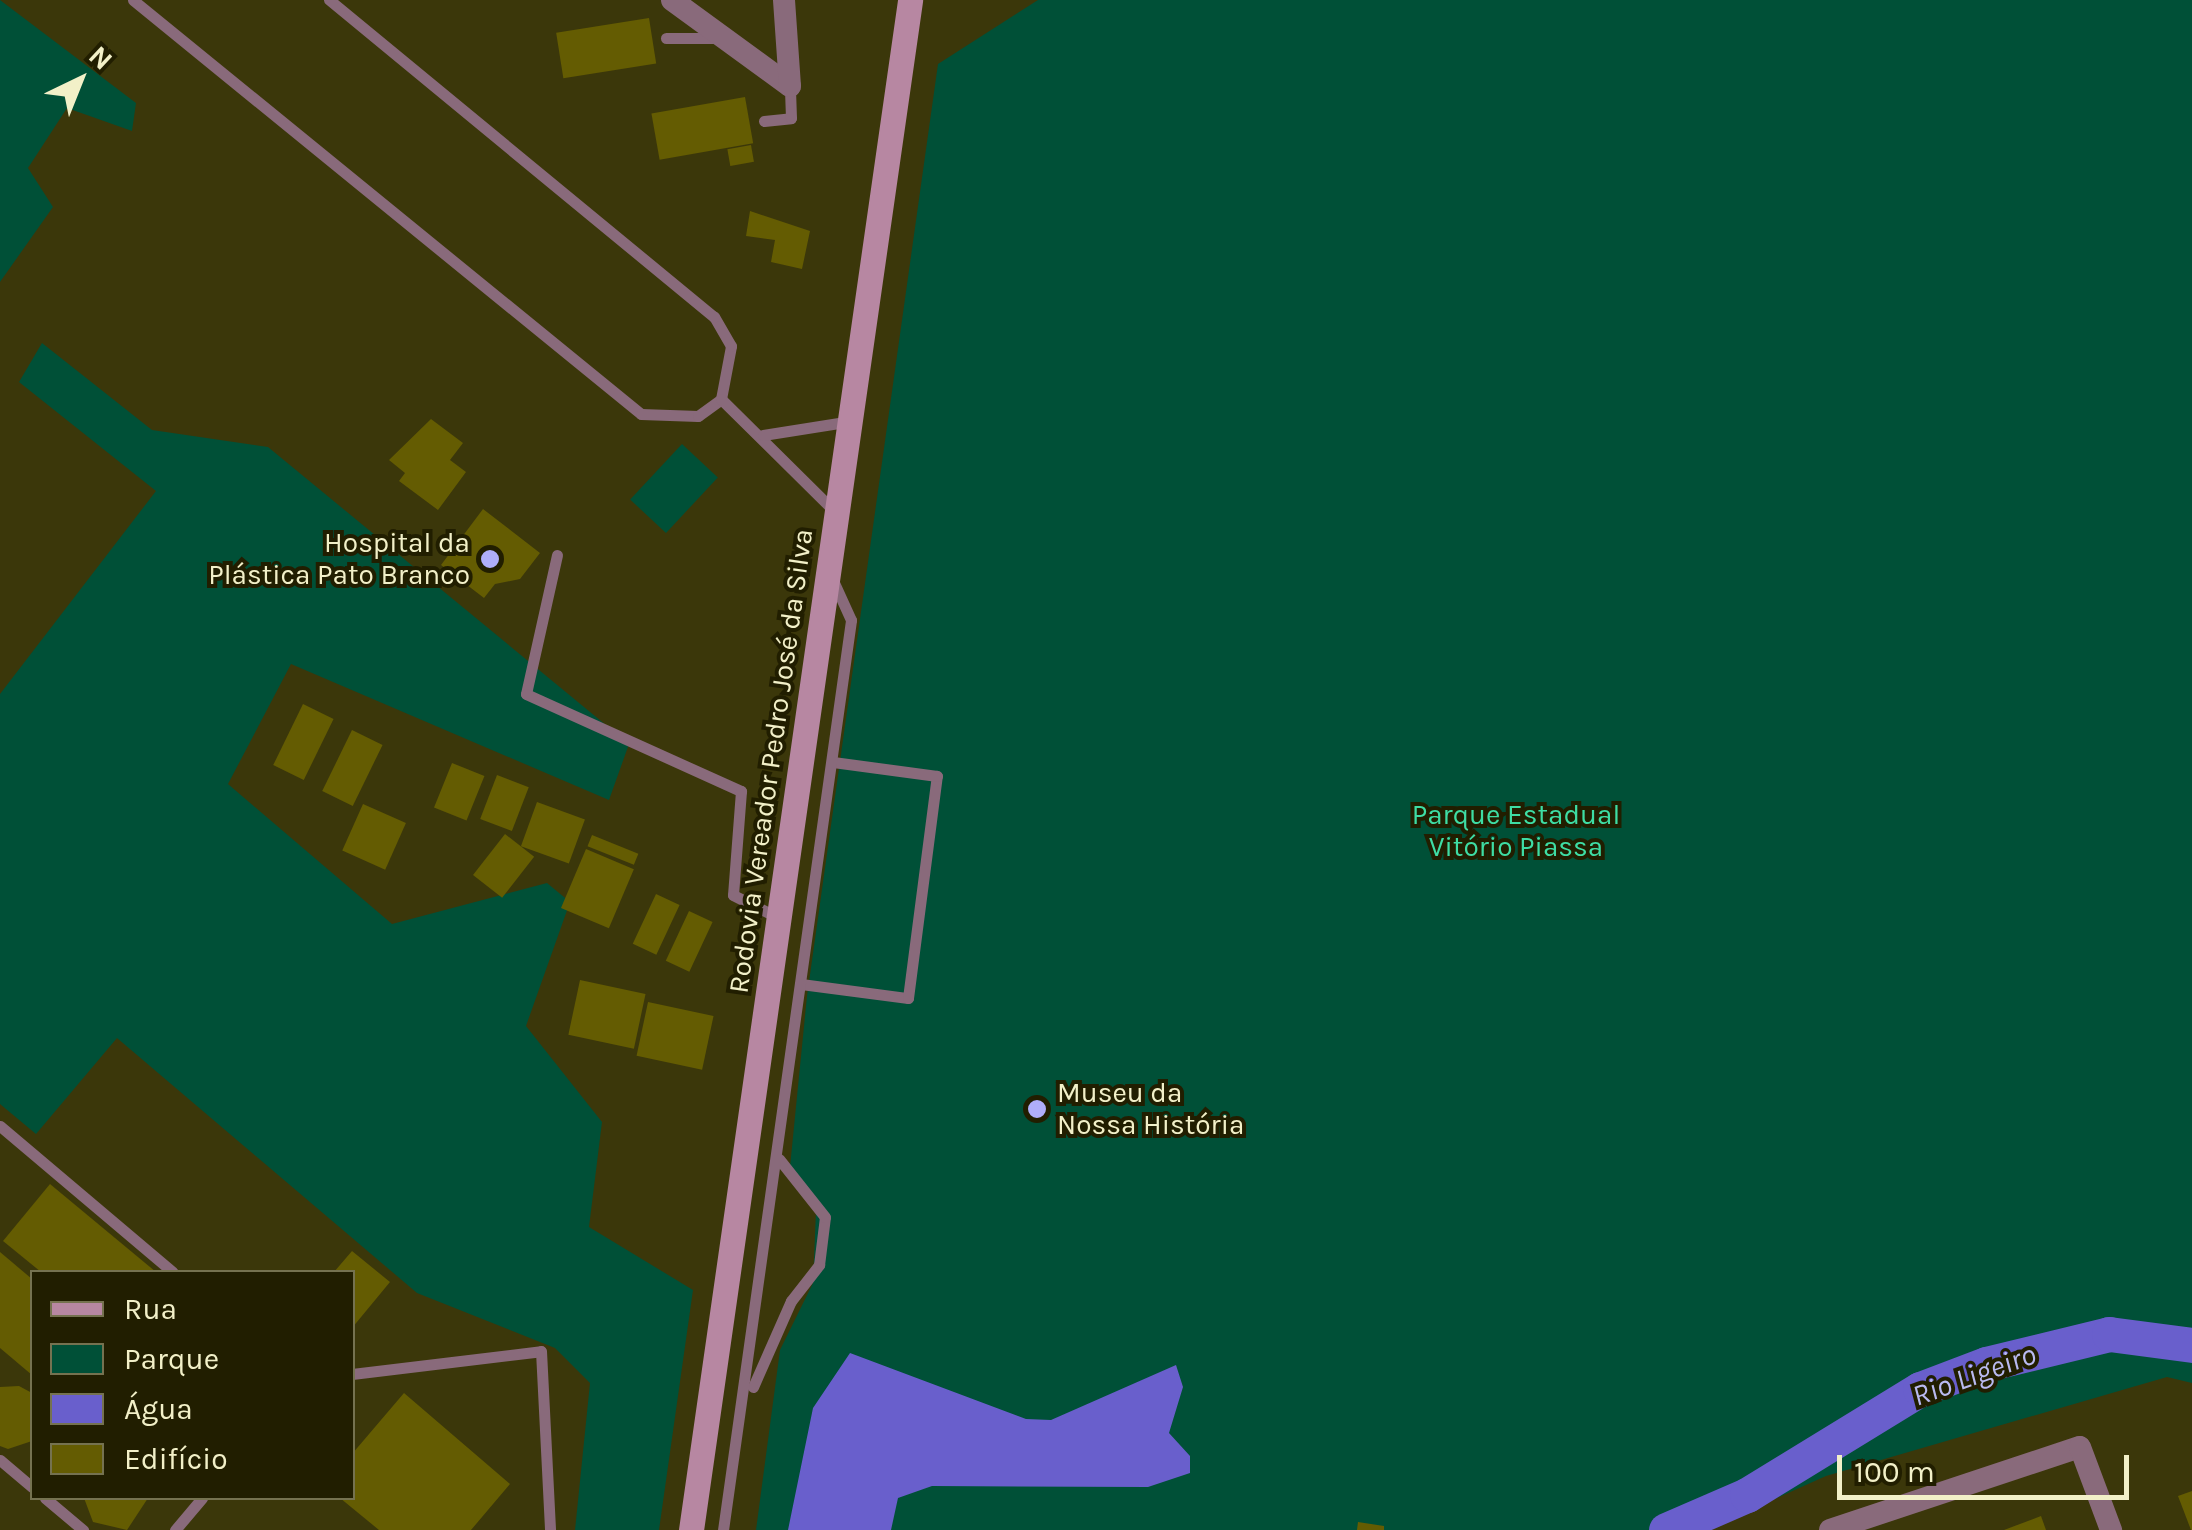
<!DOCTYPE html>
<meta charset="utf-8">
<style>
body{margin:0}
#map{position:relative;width:2192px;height:1530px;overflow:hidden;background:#3b370a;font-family:Karla,sans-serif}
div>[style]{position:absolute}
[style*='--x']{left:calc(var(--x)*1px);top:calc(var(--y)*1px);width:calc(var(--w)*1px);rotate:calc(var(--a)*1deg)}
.green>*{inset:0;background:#005037;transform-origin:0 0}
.water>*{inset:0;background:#695fcc}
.river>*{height:35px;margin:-17.5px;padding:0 17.5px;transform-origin:17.5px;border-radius:17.5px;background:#695fcc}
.building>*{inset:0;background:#645c02;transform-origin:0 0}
.lane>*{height:11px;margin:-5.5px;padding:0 5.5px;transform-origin:5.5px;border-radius:5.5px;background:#896a7b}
.street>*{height:22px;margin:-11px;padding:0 11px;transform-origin:11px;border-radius:11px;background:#896a7b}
.secondary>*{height:25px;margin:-12.5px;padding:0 12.5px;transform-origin:12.5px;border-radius:12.5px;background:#b787a2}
.dots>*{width:28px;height:28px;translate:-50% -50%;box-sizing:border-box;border:5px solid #211e00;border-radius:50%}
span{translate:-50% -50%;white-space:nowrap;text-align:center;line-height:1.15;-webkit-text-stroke:8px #211e00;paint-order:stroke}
.poi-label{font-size:28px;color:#f2f0c8}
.right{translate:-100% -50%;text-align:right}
.left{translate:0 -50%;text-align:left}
.street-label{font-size:28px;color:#f2f0c8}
.park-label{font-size:28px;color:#3edda4}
.water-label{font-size:30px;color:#b9baf0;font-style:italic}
.legend{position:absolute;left:30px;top:1270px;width:325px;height:230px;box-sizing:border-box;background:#211e00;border:2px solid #757250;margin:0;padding:12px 18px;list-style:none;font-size:30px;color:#f2f0c8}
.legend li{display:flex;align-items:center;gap:20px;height:50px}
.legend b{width:50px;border:2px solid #757250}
.north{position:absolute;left:30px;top:30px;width:100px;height:100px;-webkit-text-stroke:8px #211e00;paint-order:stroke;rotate:43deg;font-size:28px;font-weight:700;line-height:40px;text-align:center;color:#f2f0c8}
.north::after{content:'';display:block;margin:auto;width:35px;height:45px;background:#f2f0c8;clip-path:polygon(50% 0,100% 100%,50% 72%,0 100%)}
.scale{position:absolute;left:1837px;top:1455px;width:292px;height:45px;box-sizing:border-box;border:5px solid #f2f0c8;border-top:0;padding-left:12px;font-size:30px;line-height:35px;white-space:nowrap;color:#f2f0c8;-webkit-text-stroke:8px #211e00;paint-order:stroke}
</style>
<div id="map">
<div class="green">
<div style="clip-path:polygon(0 0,136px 103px,132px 131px,67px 108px,28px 168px,53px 207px,0 282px)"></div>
<div style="clip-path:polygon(1038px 0,2192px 0,2192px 1383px,2167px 1377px,1826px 1476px,1705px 1530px,756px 1530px,780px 1350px,813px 1283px,816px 1211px,789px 1177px,807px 996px,938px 64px)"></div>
<div style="clip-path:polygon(42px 343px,152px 430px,268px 447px,629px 744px,609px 800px,291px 664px,228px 784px,392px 924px,547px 883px,570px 902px,526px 1026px,602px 1122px,589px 1227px,693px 1290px,659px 1530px,575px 1530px,590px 1383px,555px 1348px,417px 1293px,117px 1038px,36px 1134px,0 1104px,0 694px,156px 491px,19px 382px)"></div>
<div style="left:682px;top:444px;width:49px;height:76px;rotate:43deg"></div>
</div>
<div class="water">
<div style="clip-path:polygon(850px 1353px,1026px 1419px,1051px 1420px,1176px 1365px,1183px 1387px,1169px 1433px,1190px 1456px,1190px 1473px,1148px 1487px,932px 1486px,898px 1498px,891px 1530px,788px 1530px,813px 1408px)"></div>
</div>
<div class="river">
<div style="--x:1666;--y:1530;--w:88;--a:-23.4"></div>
<div style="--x:1747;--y:1495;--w:203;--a:-31.5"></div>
<div style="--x:1920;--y:1389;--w:71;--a:-20.7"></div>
<div style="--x:1986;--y:1364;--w:127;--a:-13.7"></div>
<div style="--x:2109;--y:1334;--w:84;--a:7.5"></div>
</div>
<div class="building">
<div style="left:649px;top:18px;width:46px;height:94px;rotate:81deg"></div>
<div style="left:745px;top:97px;width:47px;height:95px;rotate:80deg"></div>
<div style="left:751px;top:145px;width:17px;height:24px;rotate:80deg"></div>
<div style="clip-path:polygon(750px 211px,810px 231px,802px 269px,771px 262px,775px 240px,746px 236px)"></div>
<div style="clip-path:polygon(431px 419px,463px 443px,450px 460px,466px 472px,438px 510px,399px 481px,405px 473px,389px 460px)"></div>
<div style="clip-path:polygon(483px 509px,540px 553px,520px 579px,495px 584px,484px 598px,441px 565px)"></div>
<div style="left:303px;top:704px;width:34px;height:68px;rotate:26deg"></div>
<div style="left:352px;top:730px;width:34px;height:68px;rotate:26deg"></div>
<div style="left:452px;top:763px;width:35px;height:48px;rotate:22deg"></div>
<div style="left:497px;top:775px;width:34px;height:47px;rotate:21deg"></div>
<div style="left:537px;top:802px;width:51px;height:47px;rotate:20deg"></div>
<div style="left:363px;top:804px;width:47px;height:51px;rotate:24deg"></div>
<div style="left:505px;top:834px;width:37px;height:52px;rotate:38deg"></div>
<div style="left:592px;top:835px;width:50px;height:12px;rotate:22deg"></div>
<div style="left:586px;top:849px;width:52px;height:64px;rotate:23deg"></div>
<div style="left:656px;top:894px;width:26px;height:55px;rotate:25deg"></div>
<div style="left:689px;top:911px;width:26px;height:55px;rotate:25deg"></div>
<div style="left:580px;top:980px;width:67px;height:56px;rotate:12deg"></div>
<div style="left:648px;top:1002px;width:67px;height:55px;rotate:12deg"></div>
<div style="clip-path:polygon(50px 1184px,156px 1272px,41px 1272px,3px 1241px)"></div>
<div style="clip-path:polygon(352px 1251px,390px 1282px,352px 1328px,352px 1272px,334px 1272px)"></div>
<div style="clip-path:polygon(0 1252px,32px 1279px,32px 1375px,0 1348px)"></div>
<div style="clip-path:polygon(19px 1386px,32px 1393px,32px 1441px,8px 1449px,0 1446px,0 1387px)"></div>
<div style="clip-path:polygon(404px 1393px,510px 1484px,471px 1530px,379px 1530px,340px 1498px,352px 1498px,352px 1454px)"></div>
<div style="clip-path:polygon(2192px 1491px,2192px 1530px,2191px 1530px,2178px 1496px)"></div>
<div style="clip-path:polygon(84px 1498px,148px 1498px,127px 1530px,93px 1522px)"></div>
<div style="clip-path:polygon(2041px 1516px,2046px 1530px,2004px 1530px)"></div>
<div style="clip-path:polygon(1358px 1522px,1384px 1526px,1384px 1530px,1357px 1530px)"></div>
</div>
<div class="lane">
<div style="--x:133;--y:0;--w:655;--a:39.18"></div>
<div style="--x:641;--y:414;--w:57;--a:2"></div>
<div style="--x:698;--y:416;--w:29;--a:-36"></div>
<div style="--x:721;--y:399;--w:54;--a:-79.3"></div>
<div style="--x:731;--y:346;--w:34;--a:-120"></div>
<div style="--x:714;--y:317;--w:499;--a:-140.5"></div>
<div style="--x:666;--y:38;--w:53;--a:0"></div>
<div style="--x:764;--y:121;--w:27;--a:-6"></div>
<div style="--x:791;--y:118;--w:32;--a:-92"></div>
<div style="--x:721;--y:399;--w:161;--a:44.7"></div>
<div style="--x:763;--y:435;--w:83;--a:-9"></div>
<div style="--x:557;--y:555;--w:142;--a:102.6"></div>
<div style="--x:526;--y:694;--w:236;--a:24.3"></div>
<div style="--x:741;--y:791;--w:104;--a:94.4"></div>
<div style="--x:733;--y:895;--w:51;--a:26.6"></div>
<div style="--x:801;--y:984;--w:108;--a:7.5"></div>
<div style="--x:908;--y:998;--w:224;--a:-82.6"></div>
<div style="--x:937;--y:776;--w:105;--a:-172.3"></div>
<div style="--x:0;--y:1126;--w:226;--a:40.2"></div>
<div style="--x:352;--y:1374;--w:190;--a:-6.9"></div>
<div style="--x:541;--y:1351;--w:179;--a:87.1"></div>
<div style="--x:753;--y:1387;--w:94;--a:-66.2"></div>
<div style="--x:791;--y:1301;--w:46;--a:-52.1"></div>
<div style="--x:819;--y:1265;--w:48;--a:-82.9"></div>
<div style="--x:825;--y:1217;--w:74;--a:-128.4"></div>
<div style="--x:0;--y:1460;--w:42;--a:40.2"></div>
<div style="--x:45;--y:1498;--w:50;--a:40.1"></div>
<div style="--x:175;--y:1530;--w:42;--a:-49.8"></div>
<div style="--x:723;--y:1530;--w:919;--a:-81.99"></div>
<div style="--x:851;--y:620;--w:51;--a:-114.5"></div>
</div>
<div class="street">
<div style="--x:672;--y:0;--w:146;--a:36.1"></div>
<div style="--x:790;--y:86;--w:86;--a:-94"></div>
<div style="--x:1830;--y:1530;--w:263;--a:-18.4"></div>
<div style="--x:2080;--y:1447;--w:89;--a:69.5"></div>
</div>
<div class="secondary">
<div style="--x:691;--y:1530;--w:1546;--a:-81.85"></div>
</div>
<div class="dots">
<div style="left:490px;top:559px;background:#afaefa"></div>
<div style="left:1037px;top:1109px;background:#afaefa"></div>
</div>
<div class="poi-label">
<span class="right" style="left:470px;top:559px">Hospital da<br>Plástica Pato Branco</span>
<span class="left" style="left:1057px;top:1109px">Museu da<br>Nossa História</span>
</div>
<div class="street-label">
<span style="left:771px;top:761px;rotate:-82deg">Rodovia Vereador Pedro José da Silva</span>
</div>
<div class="park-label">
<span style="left:1516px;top:831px">Parque Estadual<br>Vitório Piassa</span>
</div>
<div class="water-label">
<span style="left:1974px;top:1375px;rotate:-20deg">Rio Ligeiro</span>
</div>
<ul class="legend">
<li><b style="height:12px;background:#b787a2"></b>Rua</li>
<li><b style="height:28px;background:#005037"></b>Parque</li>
<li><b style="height:28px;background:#695fcc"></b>Água</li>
<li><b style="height:28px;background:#645c02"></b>Edifício</li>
</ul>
<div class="north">N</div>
<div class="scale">100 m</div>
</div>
